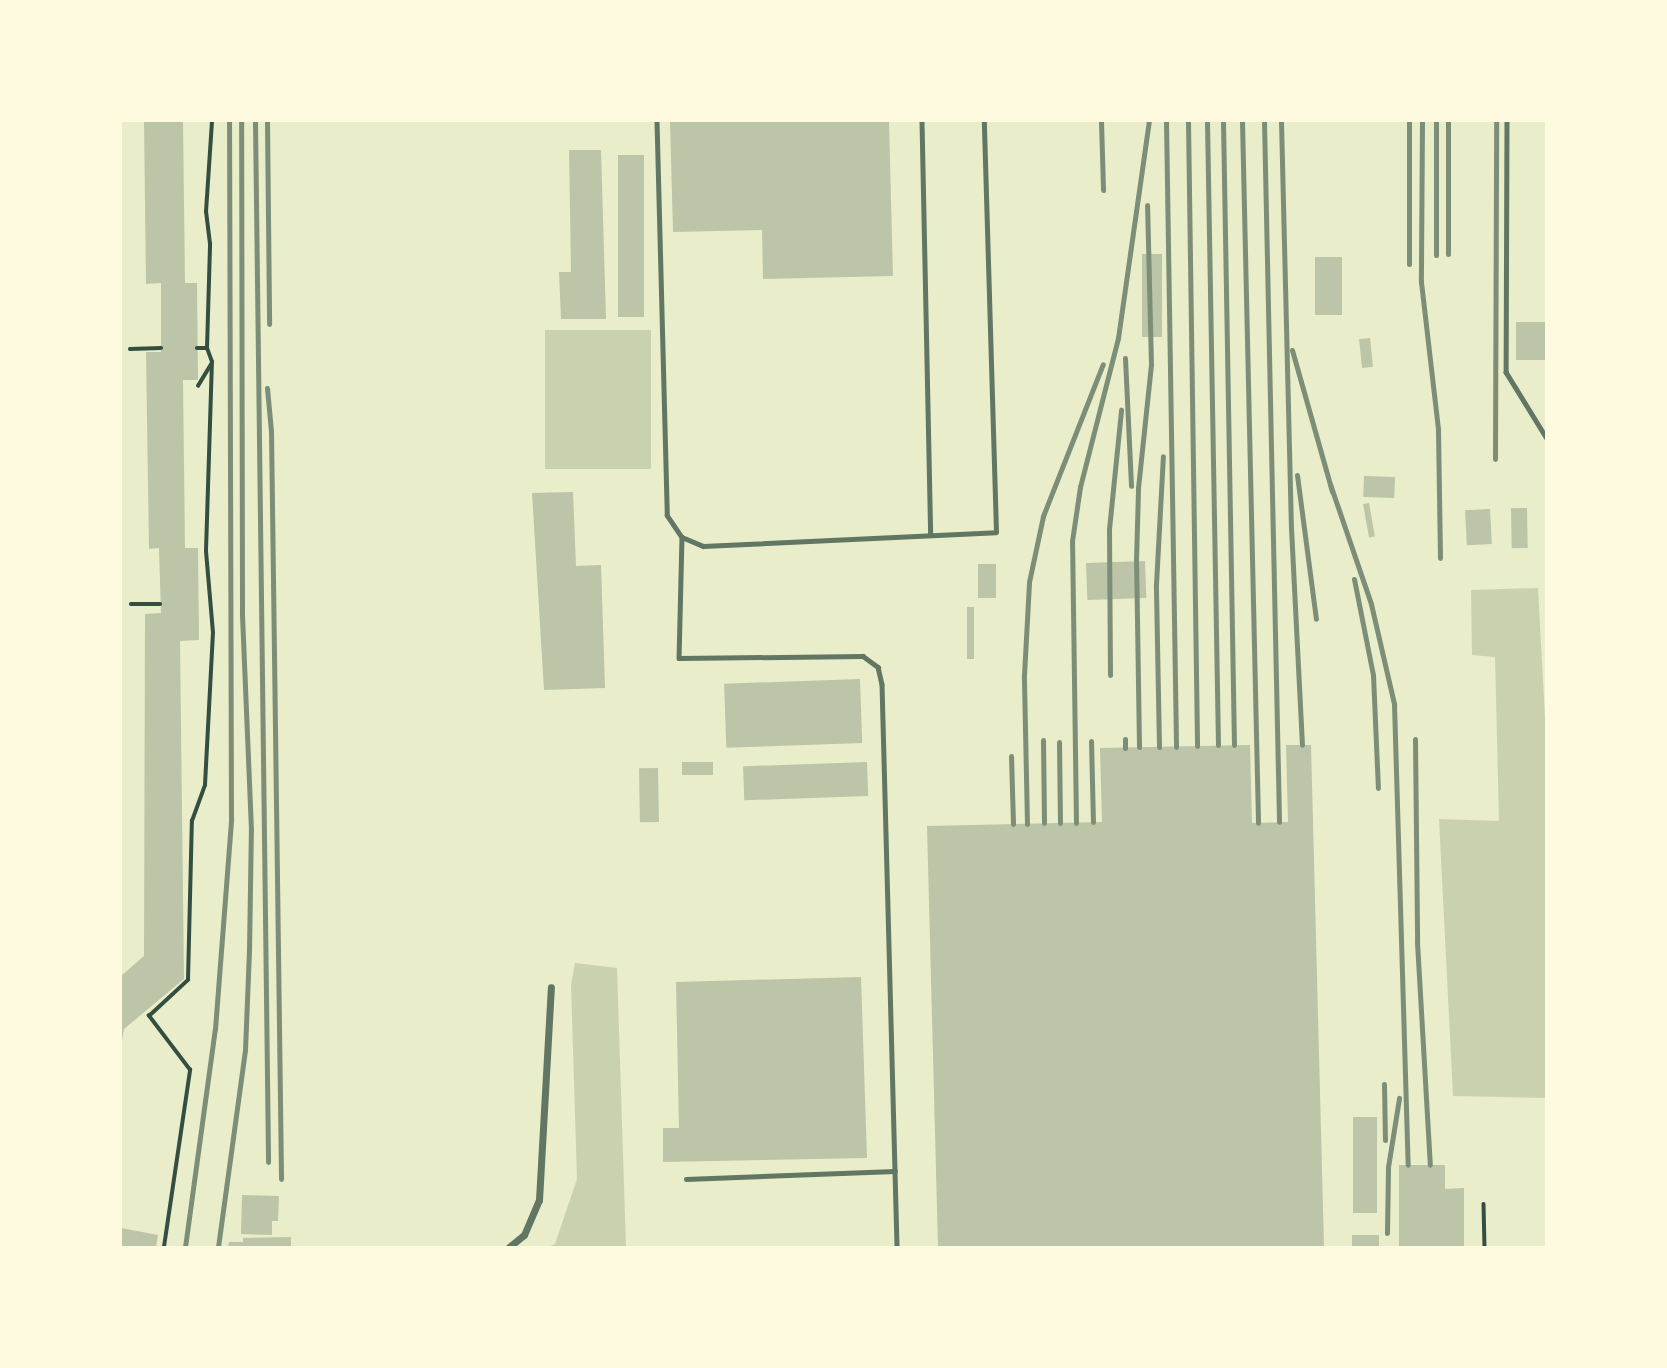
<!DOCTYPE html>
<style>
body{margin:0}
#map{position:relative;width:1667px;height:1368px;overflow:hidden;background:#e9edc9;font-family:"DM Sans",sans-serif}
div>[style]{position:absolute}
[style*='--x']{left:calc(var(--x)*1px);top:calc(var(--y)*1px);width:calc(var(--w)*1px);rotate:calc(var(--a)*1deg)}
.green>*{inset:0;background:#cad2ad;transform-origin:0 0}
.building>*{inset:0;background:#bcc5a7;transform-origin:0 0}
.path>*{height:3.5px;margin:-1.75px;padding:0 1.75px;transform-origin:1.75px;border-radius:1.75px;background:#344e41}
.service>*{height:4.5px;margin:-2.25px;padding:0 2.25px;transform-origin:2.25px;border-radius:2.25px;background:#617663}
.minor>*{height:7px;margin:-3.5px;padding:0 3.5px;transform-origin:3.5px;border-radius:3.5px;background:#617663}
.rail>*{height:5px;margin:-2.5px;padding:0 2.5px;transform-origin:2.5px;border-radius:2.5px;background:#7c8e77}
span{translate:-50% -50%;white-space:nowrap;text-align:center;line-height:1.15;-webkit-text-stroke:5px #fefae0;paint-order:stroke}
.frame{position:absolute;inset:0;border:122px solid #fefae0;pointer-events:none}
</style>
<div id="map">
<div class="green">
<div style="left:651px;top:330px;width:139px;height:106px;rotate:90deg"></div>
<div style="clip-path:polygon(1538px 588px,1546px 737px,1546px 1098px,1453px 1096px,1439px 819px,1499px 821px,1495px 657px,1472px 655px,1471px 590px)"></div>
<div style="clip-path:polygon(575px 963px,617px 968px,626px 1247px,548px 1247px,555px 1244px,577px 1179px,571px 985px)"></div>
</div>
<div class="building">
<div style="clip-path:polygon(144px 121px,183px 121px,185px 283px,197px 283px,198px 380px,183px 380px,185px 548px,198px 548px,199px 640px,180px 641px,184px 979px,124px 1029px,121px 1046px,121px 976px,144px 956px,145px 614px,161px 613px,159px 548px,149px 549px,146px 352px,161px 352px,161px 283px,146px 284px)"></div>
<div style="clip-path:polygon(670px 121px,889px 121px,893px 276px,763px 279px,762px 230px,673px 232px)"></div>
<div style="clip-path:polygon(569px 150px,601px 150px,606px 319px,561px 319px,559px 272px,571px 272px)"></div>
<div style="left:618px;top:155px;width:26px;height:162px"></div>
<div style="left:1142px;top:254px;width:20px;height:83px"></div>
<div style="left:1315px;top:257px;width:27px;height:58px"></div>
<div style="left:1516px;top:322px;width:30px;height:38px"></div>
<div style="left:1370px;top:338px;width:29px;height:11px;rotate:84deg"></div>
<div style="left:1364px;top:476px;width:31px;height:21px;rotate:2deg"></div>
<div style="clip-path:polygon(573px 492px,576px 566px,601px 565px,605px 688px,544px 690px,532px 493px)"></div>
<div style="left:1369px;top:503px;width:34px;height:6px;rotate:80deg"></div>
<div style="left:1527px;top:508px;width:40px;height:16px;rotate:89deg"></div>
<div style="left:1490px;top:509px;width:35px;height:25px;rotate:87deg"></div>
<div style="left:1145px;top:561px;width:37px;height:59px;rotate:88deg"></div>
<div style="left:996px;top:564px;width:34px;height:18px;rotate:90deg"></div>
<div style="left:967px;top:607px;width:7px;height:52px"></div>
<div style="left:860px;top:679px;width:64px;height:136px;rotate:88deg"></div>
<div style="clip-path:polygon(1250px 745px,1252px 823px,1288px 822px,1286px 745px,1311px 745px,1324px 1247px,938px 1247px,927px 826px,1102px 822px,1100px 748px)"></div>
<div style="left:713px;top:762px;width:13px;height:31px;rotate:90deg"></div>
<div style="left:867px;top:762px;width:34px;height:124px;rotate:88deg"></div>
<div style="left:658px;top:768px;width:54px;height:19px;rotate:89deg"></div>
<div style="clip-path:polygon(861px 977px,867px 1158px,663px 1162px,663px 1128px,679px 1128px,676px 982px)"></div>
<div style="left:1353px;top:1117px;width:24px;height:96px"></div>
<div style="clip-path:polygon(1399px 1165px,1445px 1165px,1445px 1189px,1464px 1188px,1464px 1247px,1399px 1247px)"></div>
<div style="clip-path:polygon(242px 1195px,279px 1196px,278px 1221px,272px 1221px,272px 1235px,241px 1234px)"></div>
<div style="clip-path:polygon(121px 1228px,158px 1235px,156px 1247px,121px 1247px)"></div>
<div style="left:1352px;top:1235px;width:27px;height:12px"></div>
<div style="clip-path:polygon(291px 1237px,291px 1247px,228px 1247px,229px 1242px,243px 1242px,243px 1238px)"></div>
</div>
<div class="path">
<div style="--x:197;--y:348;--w:10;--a:0"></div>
<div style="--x:130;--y:349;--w:31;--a:-2"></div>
<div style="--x:198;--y:386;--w:26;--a:-59"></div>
<div style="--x:131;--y:604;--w:29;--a:0"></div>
<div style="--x:1484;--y:1204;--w:43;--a:88.7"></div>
<div style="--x:164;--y:1247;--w:179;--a:-81.6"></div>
<div style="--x:190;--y:1070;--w:68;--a:-127.2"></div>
<div style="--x:149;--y:1016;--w:53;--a:-42.7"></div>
<div style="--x:188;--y:980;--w:159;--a:-88.6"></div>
<div style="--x:192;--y:821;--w:38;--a:-70"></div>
<div style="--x:205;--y:785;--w:152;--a:-87"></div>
<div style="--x:213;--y:633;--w:82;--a:-94.9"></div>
<div style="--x:206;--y:551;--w:189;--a:-88.2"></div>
<div style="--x:212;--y:362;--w:15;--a:-110"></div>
<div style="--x:207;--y:348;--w:104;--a:-88.3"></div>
<div style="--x:210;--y:244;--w:32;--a:-97"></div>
<div style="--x:206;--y:212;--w:91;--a:-86.2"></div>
</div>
<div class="service">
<div style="--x:657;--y:121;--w:394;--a:88.5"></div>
<div style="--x:667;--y:515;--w:27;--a:56"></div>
<div style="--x:682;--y:537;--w:23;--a:23"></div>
<div style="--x:703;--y:546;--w:293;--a:-2.7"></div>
<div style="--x:996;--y:532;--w:411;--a:-91.7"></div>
<div style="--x:922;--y:121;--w:414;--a:88.8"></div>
<div style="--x:1507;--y:121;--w:251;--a:90.2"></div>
<div style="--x:1506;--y:372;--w:76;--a:58.4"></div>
<div style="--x:682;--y:537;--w:121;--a:91.4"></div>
<div style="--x:679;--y:658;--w:184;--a:-0.6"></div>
<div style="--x:863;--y:656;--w:19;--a:36"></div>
<div style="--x:878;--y:667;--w:17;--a:77"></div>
<div style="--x:882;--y:684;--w:563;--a:88.47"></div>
<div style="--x:686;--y:1179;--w:209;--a:-2.2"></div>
</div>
<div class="minor">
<div style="--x:509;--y:1247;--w:19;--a:-39"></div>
<div style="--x:524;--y:1235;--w:38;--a:-67"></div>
<div style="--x:539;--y:1200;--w:213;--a:-86.8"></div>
</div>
<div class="rail">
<div style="--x:255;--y:121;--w:1041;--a:89.28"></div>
<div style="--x:267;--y:121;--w:203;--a:89.4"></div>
<div style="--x:1101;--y:121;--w:69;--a:88.3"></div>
<div style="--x:1166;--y:121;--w:626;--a:89.08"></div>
<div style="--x:1188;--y:121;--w:625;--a:89.17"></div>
<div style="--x:1207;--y:121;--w:624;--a:88.99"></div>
<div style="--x:1223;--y:121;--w:624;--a:88.99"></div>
<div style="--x:1242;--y:121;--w:702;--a:88.69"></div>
<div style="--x:1264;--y:121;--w:701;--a:88.77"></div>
<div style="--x:1281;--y:121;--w:407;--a:88.6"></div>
<div style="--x:1291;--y:528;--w:217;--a:87.1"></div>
<div style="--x:1409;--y:121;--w:143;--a:90"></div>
<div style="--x:1422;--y:121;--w:161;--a:90.4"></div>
<div style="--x:1421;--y:282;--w:149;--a:83.4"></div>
<div style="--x:1438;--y:430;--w:128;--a:89.1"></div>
<div style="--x:1448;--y:121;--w:133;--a:90"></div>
<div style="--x:1436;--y:255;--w:134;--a:-90"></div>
<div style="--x:1292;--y:350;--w:147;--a:74.2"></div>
<div style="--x:1125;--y:358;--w:128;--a:87.3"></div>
<div style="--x:267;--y:388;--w:43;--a:84.7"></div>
<div style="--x:271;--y:431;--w:748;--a:89.23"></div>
<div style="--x:1495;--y:459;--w:338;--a:-89.8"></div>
<div style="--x:1297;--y:475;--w:145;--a:82.5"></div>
<div style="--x:1330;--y:484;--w:127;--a:71.1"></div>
<div style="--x:1371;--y:604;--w:103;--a:77"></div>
<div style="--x:1394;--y:704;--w:461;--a:88.3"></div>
<div style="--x:1354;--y:579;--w:98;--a:78.8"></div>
<div style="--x:1373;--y:675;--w:113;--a:87.5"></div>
<div style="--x:1110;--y:675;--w:146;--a:-90.4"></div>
<div style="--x:1109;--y:529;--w:120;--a:-84.2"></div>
<div style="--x:1125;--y:739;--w:9;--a:90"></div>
<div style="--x:1415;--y:739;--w:203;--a:89.4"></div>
<div style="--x:1417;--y:942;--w:223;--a:86.7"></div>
<div style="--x:1043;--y:740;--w:83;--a:89.3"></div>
<div style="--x:1091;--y:741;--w:81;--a:88.6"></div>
<div style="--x:1059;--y:742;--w:81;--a:89.3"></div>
<div style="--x:1139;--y:747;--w:186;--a:-90.9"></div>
<div style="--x:1136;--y:561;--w:73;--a:-88.4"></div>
<div style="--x:1138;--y:488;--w:124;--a:-84"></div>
<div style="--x:1151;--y:365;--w:160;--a:-91.4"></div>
<div style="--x:1159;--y:747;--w:163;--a:-91.1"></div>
<div style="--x:1156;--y:584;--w:128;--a:-86.9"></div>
<div style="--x:1011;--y:756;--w:68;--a:88.3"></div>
<div style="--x:1076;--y:823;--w:282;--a:-90.8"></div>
<div style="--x:1072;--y:541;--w:55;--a:-81.6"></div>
<div style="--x:1080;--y:487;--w:154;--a:-75.7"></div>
<div style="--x:1118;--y:338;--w:219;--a:-81.9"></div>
<div style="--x:1027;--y:824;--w:149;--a:-91.2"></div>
<div style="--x:1024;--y:675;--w:93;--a:-86.9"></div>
<div style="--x:1029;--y:582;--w:67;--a:-78"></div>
<div style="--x:1043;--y:516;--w:163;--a:-68.5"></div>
<div style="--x:1384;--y:1084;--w:56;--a:89"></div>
<div style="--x:1387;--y:1233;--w:66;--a:-89.1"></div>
<div style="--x:1388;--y:1167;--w:70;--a:-80.9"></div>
<div style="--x:185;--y:1247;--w:220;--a:-82.2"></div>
<div style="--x:215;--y:1029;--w:211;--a:-85.6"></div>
<div style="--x:231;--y:819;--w:698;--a:-90.16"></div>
<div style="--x:218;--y:1247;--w:199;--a:-82.2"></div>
<div style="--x:245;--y:1050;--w:99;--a:-87.7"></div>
<div style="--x:249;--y:951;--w:121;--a:-89.1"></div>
<div style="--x:251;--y:830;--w:216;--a:-92.4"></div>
<div style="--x:242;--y:614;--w:493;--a:-90.1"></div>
</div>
<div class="frame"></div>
</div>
